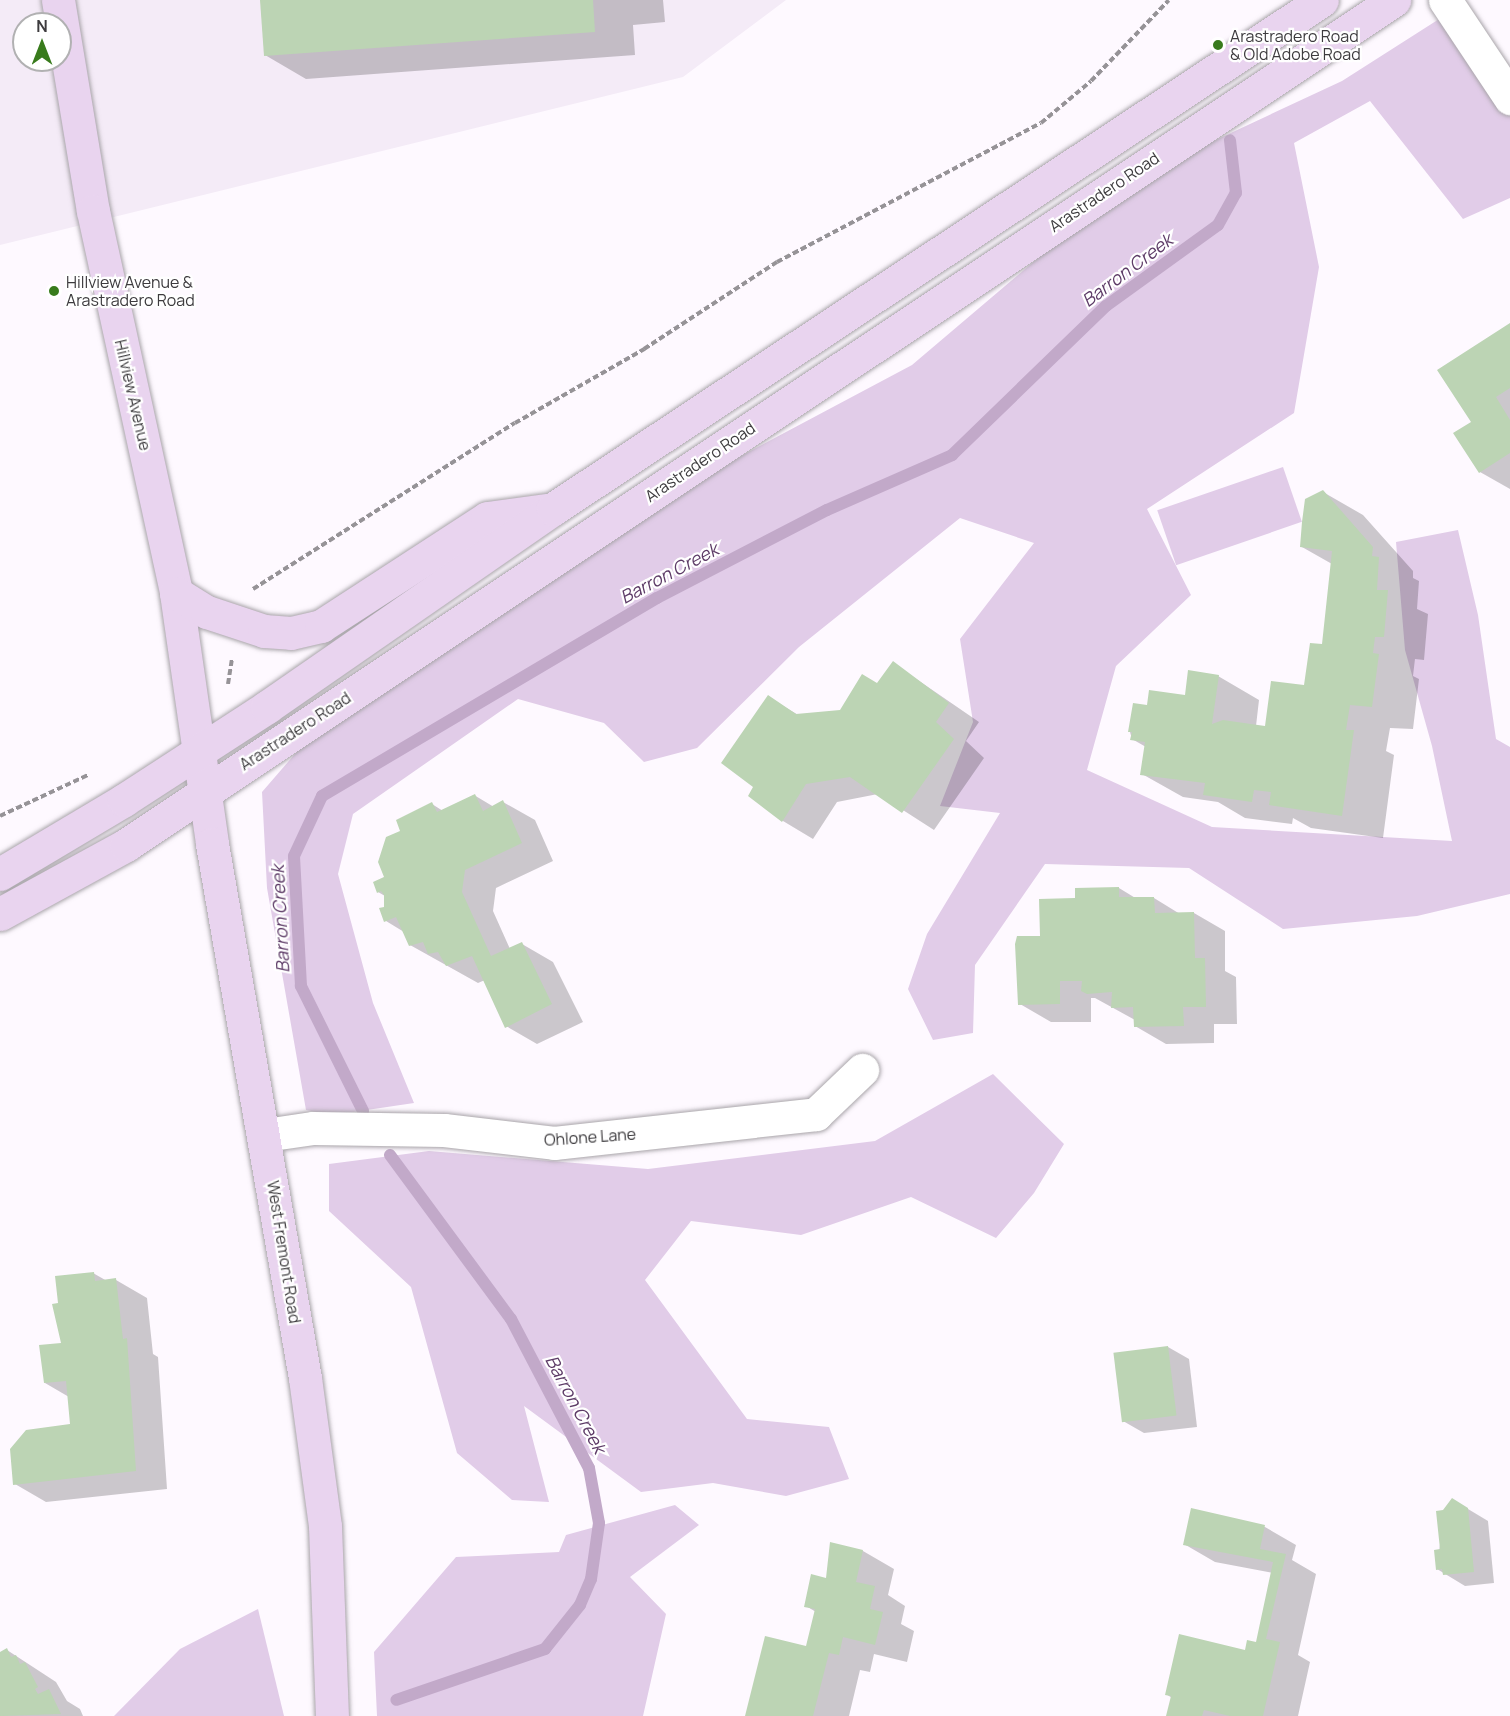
<!DOCTYPE html>
<style>
body{margin:0}
#map{position:relative;width:1510px;height:1716px;overflow:hidden;background:#fef9ff;font-family:Manrope,sans-serif}
div>[style]{position:absolute}
[style*='--x']{left:calc(var(--x)*1px);top:calc(var(--y)*1px);width:calc(var(--w)*1px);rotate:calc(var(--a)*1deg)}
.built>*{inset:0;background:#f4ebf7}
.green>*{inset:0;background:#e1cce8;transform-origin:0 0}
.shadow>*{inset:0;background:#0003}
.stream>*{height:12px;margin:-6px;padding:0 6px;transform-origin:6px;border-radius:6px;background:#c2a9c9}
.building>*{inset:0;background:#bcd4b4;transform-origin:0 0}
.path>*{height:4px;margin-top:-2px;transform-origin:0;background:repeating-linear-gradient(90deg,#969397 0 6px,transparent 0 9px)}
.roads{filter:drop-shadow(0 0 2px #a9a5aa) drop-shadow(0 0 2px #a9a5aa)}
.street>*{height:33px;margin:-16.5px;padding:0 16.5px;transform-origin:16.5px;border-radius:16.5px;background:#fff}
.secondary>*{height:33px;margin:-16.5px;padding:0 16.5px;transform-origin:16.5px;border-radius:16.5px;background:#e9d4ef}
.dots>*{width:16px;height:16px;translate:-50% -50%;box-sizing:border-box;border:3px solid #fff;border-radius:50%}
span{translate:-50% -50%;white-space:nowrap;text-align:center;line-height:1.15;-webkit-text-stroke:4.5px #fff;paint-order:stroke}
.poi-label{font-size:16px;color:#3d3b3e}
.left{translate:0 -50%;text-align:left}
.street-label{font-size:16px;color:#3d3b3e}
.water-label{font-size:18px;color:#5d3b67;font-style:italic}
.north{position:absolute;left:12px;top:12px;width:60px;height:60px;box-sizing:border-box;background:#fff;border:2px solid #b1b1b2;border-radius:50%;rotate:0deg;font-size:16px;font-weight:700;line-height:24px;text-align:center;color:#3d3b3e}
.north::after{content:'';display:block;margin:auto;width:21px;height:27px;background:#387b1c;clip-path:polygon(50% 0,100% 100%,50% 72%,0 100%)}
</style>
<div id="map">
<div class="built">
<div style="clip-path:polygon(evenodd,0 0,786px 0,683px 77px,0 245px,0 0,24px 24px,60px 24px,60px 60px,24px 60px,24px 24px)"></div>
</div>
<div class="green">
<div style="clip-path:polygon(1447px 14px,1510px 105px,1510px 198px,1463px 219px,1370px 101px,1294px 143px,1319px 267px,1294px 413px,1147px 509px,1191px 595px,1116px 666px,1087px 770px,1212px 827px,1452px 841px,1432px 746px,1405px 650px,1396px 542px,1458px 530px,1478px 615px,1496px 739px,1510px 747px,1510px 894px,1417px 916px,1283px 929px,1189px 868px,1045px 864px,975px 965px,973px 1033px,933px 1040px,908px 989px,927px 934px,1000px 813px,940px 806px,973px 722px,960px 639px,1034px 543px,960px 518px,799px 647px,697px 748px,644px 762px,604px 723px,518px 699px,353px 814px,338px 874px,373px 1003px,414px 1103px,333px 1115px,306px 1110px,267px 888px,262px 792px,339px 703px,647px 506px,912px 365px,1130px 180px,1342px 81px)"></div>
<div style="left:1283px;top:467px;width:58px;height:133px;rotate:71deg"></div>
<div style="clip-path:polygon(993px 1074px,1064px 1144px,1034px 1193px,996px 1238px,911px 1197px,801px 1235px,691px 1221px,645px 1280px,747px 1419px,829px 1427px,849px 1479px,786px 1496px,713px 1483px,641px 1492px,524px 1406px,549px 1502px,512px 1500px,457px 1453px,411px 1287px,329px 1211px,329px 1164px,429px 1151px,648px 1169px,875px 1141px)"></div>
<div style="clip-path:polygon(675px 1505px,699px 1525px,630px 1577px,666px 1614px,643px 1716px,377px 1716px,374px 1652px,456px 1557px,559px 1552px,566px 1535px)"></div>
<div style="clip-path:polygon(258px 1609px,284px 1716px,114px 1716px,180px 1649px)"></div>
</div>
<div class="shadow">
<div style="clip-path:polygon(261px 0,663px 0,665px 22px,633px 25px,635px 55px,306px 79px,265px 55px)"></div>
<div style="clip-path:polygon(1510px 325px,1510px 489px,1480px 472px,1473px 422px)"></div>
<div style="clip-path:polygon(1323px 492px,1363px 515px,1413px 571px,1413px 578px,1419px 581px,1417px 609px,1428px 614px,1424px 660px,1415px 659px,1413px 676px,1419px 679px,1413px 729px,1390px 728px,1386px 751px,1394px 755px,1383px 838px,1311px 828px,1293px 818px,1292px 824px,1245px 818px,1218px 802px,1183px 797px,1142px 774px,1146px 747px,1132px 739px,1130px 732px,1149px 706px,1187px 696px,1218px 676px,1259px 700px,1256px 726px,1266px 727px,1305px 686px,1324px 646px,1332px 564px,1302px 547px)"></div>
<div style="clip-path:polygon(893px 663px,979px 722px,966px 741px,984px 758px,934px 830px,878px 794px,837px 802px,813px 839px,783px 821px,755px 787px,768px 697px,800px 716px,841px 711px,878px 685px)"></div>
<div style="clip-path:polygon(474px 795px,494px 807px,503px 802px,535px 820px,553px 861px,496px 888px,493px 911px,510px 949px,522px 944px,553px 962px,583px 1022px,537px 1044px,506px 1026px,485px 980px,478px 983px,410px 945px,404px 932px,386px 921px,385px 896px,378px 892px,402px 832px,432px 804px,443px 811px)"></div>
<div style="clip-path:polygon(1119px 888px,1137px 899px,1154px 898px,1180px 914px,1194px 913px,1225px 931px,1225px 971px,1236px 977px,1237px 1024px,1214px 1024px,1214px 1043px,1166px 1044px,1135px 1026px,1135px 1020px,1095px 998px,1091px 998px,1091px 1022px,1051px 1022px,1020px 1004px,1041px 938px,1077px 900px,1076px 889px)"></div>
<div style="clip-path:polygon(93px 1273px,107px 1281px,116px 1280px,147px 1298px,153px 1354px,158px 1357px,167px 1489px,46px 1502px,15px 1484px,72px 1426px,69px 1397px,45px 1383px,63px 1344px,60px 1304px)"></div>
<div style="clip-path:polygon(1168px 1347px,1189px 1359px,1197px 1427px,1144px 1433px,1123px 1421px)"></div>
<div style="clip-path:polygon(1453px 1500px,1488px 1521px,1494px 1583px,1465px 1586px,1437px 1569px,1444px 1512px)"></div>
<div style="clip-path:polygon(1192px 1510px,1265px 1527px,1296px 1545px,1292px 1560px,1316px 1574px,1298px 1655px,1310px 1662px,1298px 1716px,1168px 1716px,1172px 1698px,1166px 1694px,1258px 1644px,1273px 1573px,1215px 1562px,1184px 1544px)"></div>
<div style="clip-path:polygon(831px 1544px,863px 1551px,894px 1569px,888px 1595px,905px 1606px,901px 1624px,914px 1631px,907px 1662px,874px 1654px,870px 1672px,860px 1670px,849px 1716px,747px 1716px,808px 1647px,816px 1612px,806px 1606px,828px 1579px)"></div>
<div style="clip-path:polygon(7px 1650px,56px 1682px,67px 1701px,80px 1709px,83px 1716px,0 1716px,0 1653px)"></div>
</div>
<div class="stream">
<div style="--x:363;--y:1111;--w:140;--a:-116.4"></div>
<div style="--x:301;--y:986;--w:130;--a:-93.1"></div>
<div style="--x:294;--y:856;--w:66;--a:-65"></div>
<div style="--x:322;--y:796;--w:389;--a:-30.6"></div>
<div style="--x:657;--y:598;--w:191;--a:-27.4"></div>
<div style="--x:827;--y:510;--w:137;--a:-23.7"></div>
<div style="--x:952;--y:455;--w:214;--a:-44.1"></div>
<div style="--x:1106;--y:306;--w:138;--a:-35.9"></div>
<div style="--x:1218;--y:225;--w:37;--a:-61"></div>
<div style="--x:1236;--y:193;--w:53;--a:-96.5"></div>
<div style="--x:390;--y:1155;--w:204;--a:53.6"></div>
<div style="--x:511;--y:1319;--w:168;--a:62.4"></div>
<div style="--x:589;--y:1468;--w:56;--a:79.7"></div>
<div style="--x:599;--y:1523;--w:57;--a:98.1"></div>
<div style="--x:591;--y:1579;--w:28;--a:113"></div>
<div style="--x:580;--y:1605;--w:56;--a:128.5"></div>
<div style="--x:545;--y:1649;--w:157;--a:161.1"></div>
</div>
<div class="building">
<div style="clip-path:polygon(260px 0,593px 0,595px 32px,264px 56px)"></div>
<div style="clip-path:polygon(1510px 323px,1510px 388px,1496px 397px,1510px 420px,1510px 453px,1479px 473px,1453px 433px,1471px 422px,1437px 370px)"></div>
<div style="clip-path:polygon(1323px 490px,1373px 547px,1372px 556px,1379px 557px,1377px 590px,1388px 590px,1384px 637px,1375px 637px,1373px 653px,1379px 654px,1372px 707px,1350px 705px,1346px 730px,1354px 730px,1342px 816px,1269px 805px,1271px 792px,1254px 790px,1252px 802px,1203px 795px,1205px 783px,1140px 775px,1145px 742px,1130px 740px,1132px 732px,1128px 732px,1133px 703px,1147px 705px,1149px 690px,1185px 695px,1188px 670px,1219px 675px,1212px 724px,1223px 720px,1265px 726px,1271px 681px,1304px 685px,1310px 643px,1322px 644px,1332px 551px,1300px 547px,1302px 522px,1305px 499px)"></div>
<div style="clip-path:polygon(893px 661px,949px 703px,936px 722px,954px 739px,902px 813px,850px 777px,806px 784px,782px 822px,748px 796px,753px 787px,721px 763px,768px 695px,796px 714px,840px 710px,862px 674px,877px 683px)"></div>
<div style="clip-path:polygon(475px 794px,483px 811px,503px 800px,522px 843px,465px 870px,462px 892px,491px 956px,522px 942px,552px 1004px,505px 1028px,472px 956px,446px 966px,438px 952px,428px 954px,423px 942px,409px 946px,396px 917px,384px 922px,379px 908px,384px 907px,384px 895px,381px 891px,377px 893px,373px 882px,384px 877px,378px 862px,386px 837px,400px 831px,396px 820px,432px 802px,437px 812px)"></div>
<div style="clip-path:polygon(1119px 887px,1119px 897px,1154px 897px,1155px 913px,1194px 912px,1195px 958px,1205px 958px,1206px 1007px,1183px 1007px,1184px 1026px,1134px 1027px,1133px 1007px,1111px 1008px,1112px 992px,1087px 994px,1081px 991px,1082px 981px,1060px 981px,1060px 1004px,1018px 1005px,1015px 944px,1017px 936px,1040px 936px,1039px 899px,1075px 898px,1075px 888px)"></div>
<div style="clip-path:polygon(94px 1272px,95px 1281px,116px 1278px,123px 1339px,127px 1338px,136px 1471px,13px 1485px,10px 1449px,26px 1430px,70px 1424px,66px 1381px,44px 1383px,39px 1345px,61px 1343px,52px 1304px,58px 1303px,55px 1276px)"></div>
<div style="left:1168px;top:1346px;width:70px;height:55px;rotate:83deg"></div>
<div style="clip-path:polygon(1452px 1498px,1468px 1508px,1474px 1572px,1443px 1575px,1442px 1569px,1436px 1570px,1434px 1550px,1440px 1549px,1436px 1511px,1443px 1510px)"></div>
<div style="clip-path:polygon(1191px 1508px,1265px 1525px,1260px 1549px,1286px 1554px,1266px 1639px,1280px 1642px,1263px 1716px,1230px 1716px,1204px 1710px,1202px 1716px,1166px 1716px,1171px 1696px,1165px 1695px,1179px 1634px,1245px 1650px,1247px 1640px,1256px 1642px,1273px 1562px,1183px 1545px)"></div>
<div style="clip-path:polygon(830px 1542px,863px 1550px,856px 1582px,875px 1586px,870px 1609px,883px 1612px,875px 1645px,843px 1637px,839px 1655px,829px 1653px,813px 1716px,745px 1716px,765px 1636px,806px 1646px,815px 1609px,804px 1607px,811px 1574px,826px 1578px)"></div>
<div style="clip-path:polygon(7px 1648px,11px 1657px,16px 1655px,20px 1664px,25px 1662px,38px 1687px,35px 1689px,38px 1694px,49px 1689px,61px 1714px,0 1716px,0 1652px)"></div>
</div>
<div class="path">
<div style="--x:253;--y:589;--w:310;--a:-32.4"></div>
<div style="--x:515;--y:423;--w:149;--a:-29.8"></div>
<div style="--x:644;--y:349;--w:159;--a:-33.2"></div>
<div style="--x:777;--y:262;--w:298;--a:-27.8"></div>
<div style="--x:1041;--y:123;--w:65;--a:-40"></div>
<div style="--x:1091;--y:81;--w:112;--a:-46.1"></div>
<div style="--x:228;--y:684;--w:25;--a:-81"></div>
<div style="--x:0;--y:816;--w:97;--a:-25"></div>
</div>
<div class="roads">
<div class="street">
<div style="--x:1445;--y:0;--w:118;--a:56.4"></div>
<div style="--x:265;--y:1135;--w:49;--a:-8.3"></div>
<div style="--x:313;--y:1128;--w:131;--a:0.9"></div>
<div style="--x:444;--y:1130;--w:111;--a:6.7"></div>
<div style="--x:554;--y:1143;--w:264;--a:-6.3"></div>
<div style="--x:816;--y:1114;--w:64;--a:-43.7"></div>
</div>
<div class="secondary">
<div style="--x:58;--y:0;--w:214;--a:80.6"></div>
<div style="--x:93;--y:211;--w:391;--a:77.7"></div>
<div style="--x:176;--y:593;--w:254;--a:81.8"></div>
<div style="--x:212;--y:844;--w:542;--a:80.12"></div>
<div style="--x:305;--y:1378;--w:149;--a:82.3"></div>
<div style="--x:325;--y:1526;--w:190;--a:87.9"></div>
<div style="--x:176;--y:593;--w:36;--a:32"></div>
<div style="--x:207;--y:612;--w:60;--a:18.4"></div>
<div style="--x:264;--y:631;--w:27;--a:4"></div>
<div style="--x:291;--y:633;--w:31;--a:-13"></div>
<div style="--x:321;--y:626;--w:198;--a:-33"></div>
<div style="--x:487;--y:518;--w:61;--a:-7.6"></div>
<div style="--x:0;--y:874;--w:144;--a:-30.8"></div>
<div style="--x:124;--y:800;--w:171;--a:-33"></div>
<div style="--x:267;--y:707;--w:348;--a:-34.7"></div>
<div style="--x:553;--y:509;--w:922;--a:-33.5"></div>
<div style="--x:0;--y:914;--w:144;--a:-28.7"></div>
<div style="--x:126;--y:845;--w:1524;--a:-33.68"></div>
</div>
</div>
<div class="dots">
<div style="left:1218px;top:45px;background:#387b1c"></div>
<div style="left:54px;top:291px;background:#387b1c"></div>
</div>
<div class="poi-label">
<span class="left" style="left:1230px;top:45px">Arastradero Road<br>&amp; Old Adobe Road</span>
<span class="left" style="left:66px;top:291px">Hillview Avenue &amp;<br>Arastradero Road</span>
</div>
<div class="street-label">
<span style="left:1104px;top:192px;rotate:-34deg">Arastradero Road</span>
<span style="left:133px;top:395px;rotate:77deg">Hillview Avenue</span>
<span style="left:700px;top:462px;rotate:-34deg">Arastradero Road</span>
<span style="left:295px;top:731px;rotate:-33deg">Arastradero Road</span>
<span style="left:590px;top:1137px;rotate:-4deg">Ohlone Lane</span>
<span style="left:284px;top:1252px;rotate:81deg">West Fremont Road</span>
</div>
<div class="water-label">
<span style="left:1127px;top:270px;rotate:-37deg">Barron Creek</span>
<span style="left:669px;top:573px;rotate:-28deg">Barron Creek</span>
<span style="left:280px;top:919px;rotate:-93deg">Barron Creek</span>
<span style="left:576px;top:1404px;rotate:62deg">Barron Creek</span>
</div>
<div class="north">N</div>
</div>
